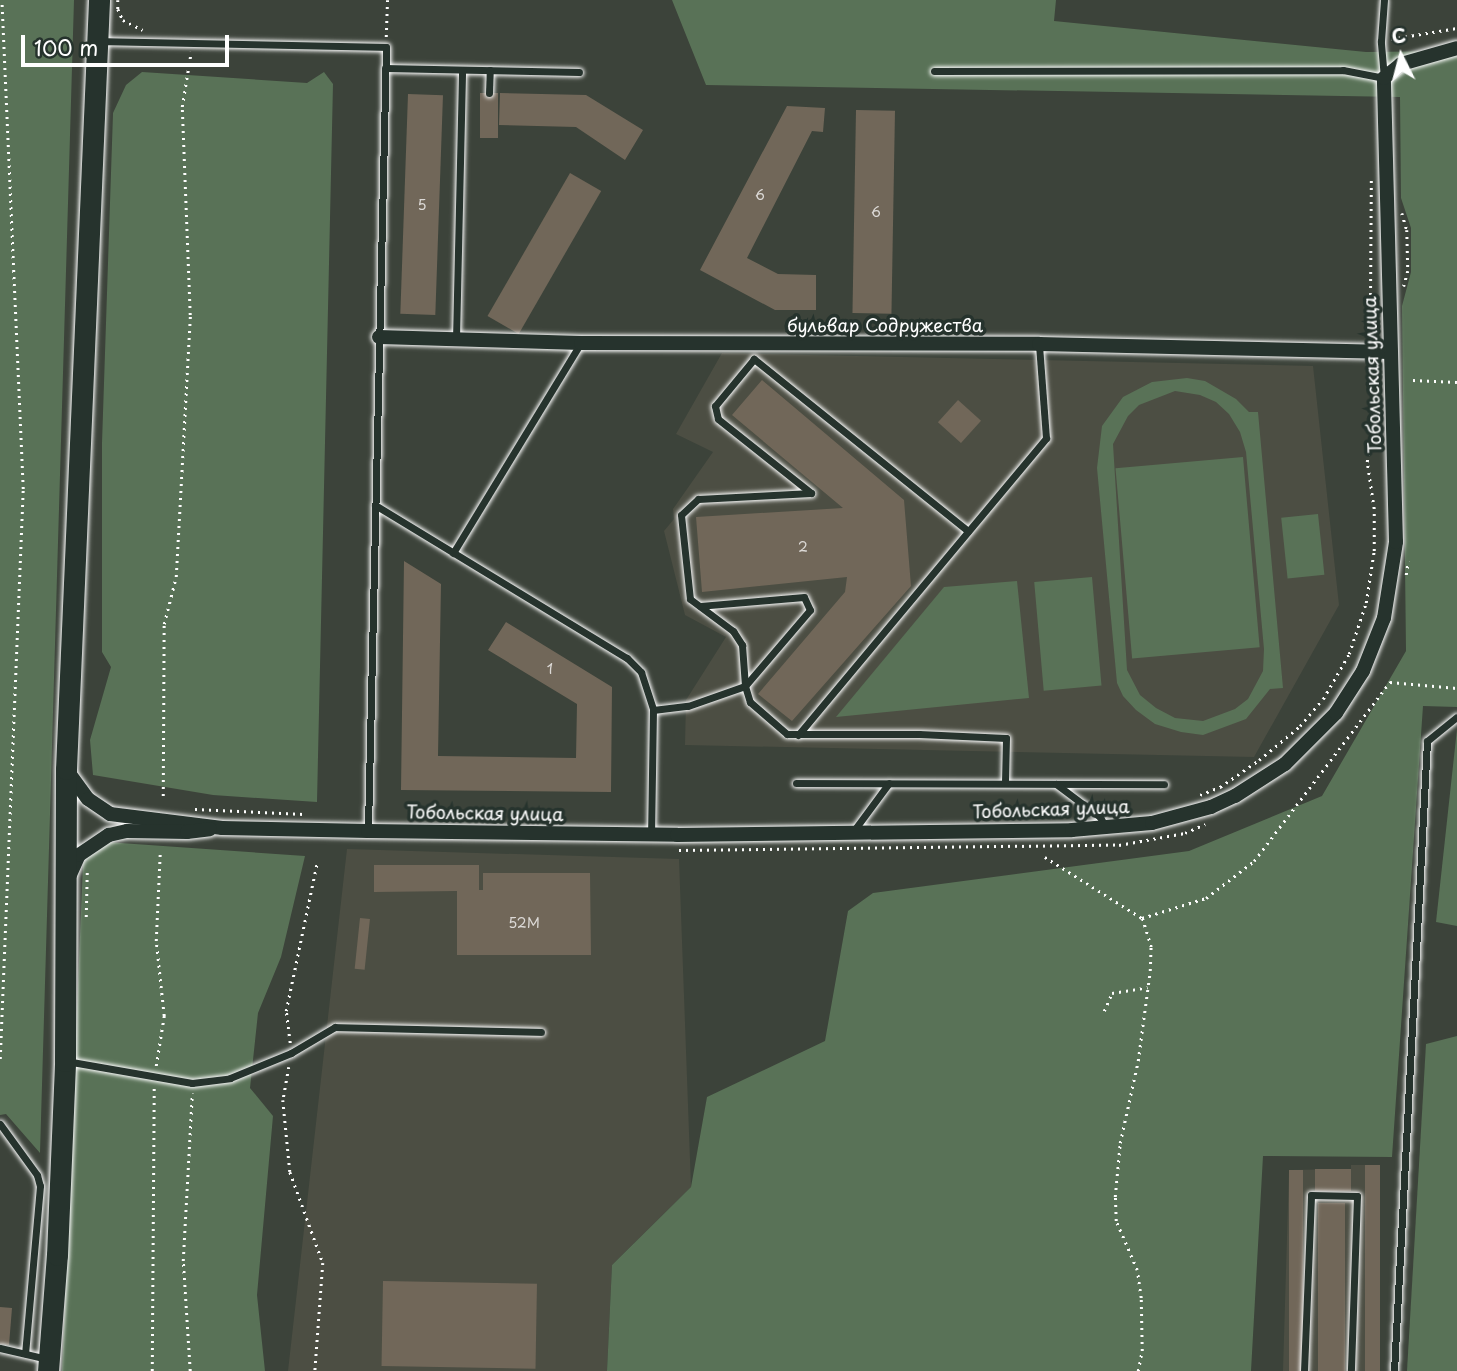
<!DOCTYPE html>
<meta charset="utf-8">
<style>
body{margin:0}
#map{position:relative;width:1457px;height:1371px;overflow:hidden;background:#3c433a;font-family:"Playpen Sans",sans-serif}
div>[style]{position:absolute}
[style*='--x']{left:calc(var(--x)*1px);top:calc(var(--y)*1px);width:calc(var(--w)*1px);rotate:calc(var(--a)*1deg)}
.built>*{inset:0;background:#4c4e43}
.green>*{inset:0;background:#597257;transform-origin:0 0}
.building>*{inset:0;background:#716759;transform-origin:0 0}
.path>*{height:2.5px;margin-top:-1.25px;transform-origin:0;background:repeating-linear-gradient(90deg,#fff 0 2px,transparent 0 7px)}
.roads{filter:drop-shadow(0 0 2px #fff) drop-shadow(0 0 2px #fff)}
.lane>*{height:7px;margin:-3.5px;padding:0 3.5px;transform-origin:3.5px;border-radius:3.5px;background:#26332d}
.street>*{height:14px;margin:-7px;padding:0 7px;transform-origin:7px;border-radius:7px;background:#26332d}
.secondary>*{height:21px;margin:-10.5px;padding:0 10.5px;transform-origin:10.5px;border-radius:10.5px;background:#26332d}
span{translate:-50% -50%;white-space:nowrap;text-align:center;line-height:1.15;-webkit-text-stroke:7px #26332d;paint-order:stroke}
.number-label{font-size:14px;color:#dcd9d6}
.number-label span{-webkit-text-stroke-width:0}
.street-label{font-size:18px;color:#fff}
.north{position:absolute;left:1366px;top:21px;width:70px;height:70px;-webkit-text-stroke:5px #26332d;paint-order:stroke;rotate:354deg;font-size:19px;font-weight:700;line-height:28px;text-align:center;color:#fff}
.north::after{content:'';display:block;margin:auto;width:24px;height:32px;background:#fff;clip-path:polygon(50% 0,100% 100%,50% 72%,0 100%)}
.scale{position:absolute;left:21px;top:35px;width:208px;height:32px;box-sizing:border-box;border:4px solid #fff;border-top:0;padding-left:9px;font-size:21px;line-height:24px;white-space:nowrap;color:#fff;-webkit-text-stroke:5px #26332d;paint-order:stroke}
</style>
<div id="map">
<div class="built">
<div style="clip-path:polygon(722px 353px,1313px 366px,1339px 605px,1254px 757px,685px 745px,686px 700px,726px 637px,685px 615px,664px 531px,674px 519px,673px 509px,713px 452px,676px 434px)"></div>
<div style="clip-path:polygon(347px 849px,679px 859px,691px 1187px,612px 1265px,607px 1371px,288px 1371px)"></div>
<div style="clip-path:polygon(1351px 1165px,1380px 1165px,1374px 1371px,1283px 1371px,1289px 1170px,1351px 1169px)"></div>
</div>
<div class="green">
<div style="clip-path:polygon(0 0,74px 0,40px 1153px,6px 1114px,0 1115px)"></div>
<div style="clip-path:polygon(672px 0,1056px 0,1054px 21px,1366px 52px,1457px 51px,1457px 707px,1423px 706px,1392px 1157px,1263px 1156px,1251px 1371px,607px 1371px,612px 1265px,691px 1187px,707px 1097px,825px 1041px,848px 911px,873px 893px,1189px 851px,1322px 796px,1406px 651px,1402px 306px,1411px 272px,1411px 228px,1401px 198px,1400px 97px,706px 85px)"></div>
<div style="clip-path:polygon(142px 72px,307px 83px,324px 72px,333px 84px,317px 802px,213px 795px,93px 775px,90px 740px,111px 667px,102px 652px,102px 443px,113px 113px,126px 85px)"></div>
<div style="clip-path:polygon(evenodd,1187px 378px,1205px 381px,1236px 399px,1249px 412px,1258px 412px,1283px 688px,1270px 689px,1246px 719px,1203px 735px,1181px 732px,1155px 724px,1136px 710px,1123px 696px,1117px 683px,1097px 468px,1102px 426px,1123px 397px,1152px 382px,1187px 378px,1175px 391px,1200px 395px,1216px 402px,1229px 414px,1240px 432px,1246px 452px,1264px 649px,1263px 671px,1248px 699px,1235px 709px,1203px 721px,1175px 718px,1156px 708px,1140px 695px,1127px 670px,1113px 444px,1128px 416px,1139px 405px,1175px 391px)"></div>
<div style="left:1243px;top:457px;width:191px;height:128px;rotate:85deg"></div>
<div style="left:1318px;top:514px;width:61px;height:37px;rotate:84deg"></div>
<div style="left:1092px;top:577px;width:109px;height:58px;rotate:85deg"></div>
<div style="clip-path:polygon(1017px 581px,1029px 698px,836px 717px,944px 587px)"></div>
<div style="clip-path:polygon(1457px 729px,1457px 926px,1436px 922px)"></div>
<div style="clip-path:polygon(106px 842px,305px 856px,281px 957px,258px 1013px,250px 1088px,273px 1116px,257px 1295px,265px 1371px,62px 1371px,83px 864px,89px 854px)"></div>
<div style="clip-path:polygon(1457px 1036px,1457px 1371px,1407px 1371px,1426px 1044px)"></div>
</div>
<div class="building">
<div style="left:480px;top:93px;width:18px;height:45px"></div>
<div style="clip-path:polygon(500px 93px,586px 95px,643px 130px,625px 160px,576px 127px,499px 125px)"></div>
<div style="left:408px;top:94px;width:35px;height:220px;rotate:2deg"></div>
<div style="clip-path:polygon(787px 106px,825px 108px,823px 132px,812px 131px,747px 258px,778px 274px,816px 275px,816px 310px,775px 310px,700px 270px)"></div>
<div style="left:856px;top:110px;width:39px;height:203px;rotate:1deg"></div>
<div style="left:570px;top:173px;width:36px;height:165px;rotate:30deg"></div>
<div style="clip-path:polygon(762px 380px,904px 500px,911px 586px,792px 721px,758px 694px,845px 592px,847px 577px,702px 592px,696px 517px,843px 508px,732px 415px)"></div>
<div style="left:958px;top:400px;width:31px;height:30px;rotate:42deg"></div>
<div style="clip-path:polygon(404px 561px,441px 584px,438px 756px,576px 758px,577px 704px,488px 650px,506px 622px,612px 687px,611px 792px,401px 790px)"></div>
<div style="clip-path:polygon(374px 865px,479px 865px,479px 890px,483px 890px,483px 873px,590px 873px,591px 955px,457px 955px,457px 891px,374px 892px)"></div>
<div style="left:360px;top:918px;width:10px;height:51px;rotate:6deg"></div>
<div style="left:1365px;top:1165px;width:15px;height:206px"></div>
<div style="left:1315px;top:1169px;width:36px;height:22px"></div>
<div style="left:1289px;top:1170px;width:14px;height:201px"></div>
<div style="left:1318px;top:1203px;width:27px;height:168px"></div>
<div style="left:383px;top:1281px;width:154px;height:85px;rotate:1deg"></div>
<div style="clip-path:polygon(0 1307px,12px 1308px,9px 1345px,0 1344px)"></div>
</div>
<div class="path">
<div style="--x:118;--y:0;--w:9;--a:90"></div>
<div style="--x:118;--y:9;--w:12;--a:66"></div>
<div style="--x:123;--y:20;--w:22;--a:27"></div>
<div style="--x:386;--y:37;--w:37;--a:-88"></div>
<div style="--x:1391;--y:39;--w:67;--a:-9.5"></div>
<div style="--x:1402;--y:213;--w:18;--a:74"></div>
<div style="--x:1407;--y:230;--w:41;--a:88.6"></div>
<div style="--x:1408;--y:271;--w:16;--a:105"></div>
<div style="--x:1370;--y:337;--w:158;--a:-89.6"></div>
<div style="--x:1413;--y:380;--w:44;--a:2.6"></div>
<div style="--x:1406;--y:575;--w:14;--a:-82"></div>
<div style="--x:1200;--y:795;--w:22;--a:-22"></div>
<div style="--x:1220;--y:787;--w:47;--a:-34.7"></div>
<div style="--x:1259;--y:760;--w:53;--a:-39.7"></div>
<div style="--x:1300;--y:726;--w:35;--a:-50"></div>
<div style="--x:1323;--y:699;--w:52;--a:-60"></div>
<div style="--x:1349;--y:654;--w:54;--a:-71.6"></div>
<div style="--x:1366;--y:603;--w:53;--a:-81.3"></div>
<div style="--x:1374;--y:551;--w:42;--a:-90"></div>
<div style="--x:1374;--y:509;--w:48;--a:-98.5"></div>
<div style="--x:1367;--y:462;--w:54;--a:-80.4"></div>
<div style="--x:1376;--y:409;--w:34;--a:-92"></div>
<div style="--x:1375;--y:375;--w:11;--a:-124"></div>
<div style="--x:163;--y:796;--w:172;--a:-89.7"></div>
<div style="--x:164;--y:624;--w:49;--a:-75.7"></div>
<div style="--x:176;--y:577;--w:262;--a:-86.9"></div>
<div style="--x:190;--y:315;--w:208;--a:-92.2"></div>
<div style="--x:182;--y:107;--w:56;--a:-80.7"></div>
<div style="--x:195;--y:809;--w:109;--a:2.6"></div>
<div style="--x:679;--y:850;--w:440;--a:-0.7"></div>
<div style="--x:1119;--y:845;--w:67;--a:-10.3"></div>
<div style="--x:1185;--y:833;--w:22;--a:-24"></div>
<div style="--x:1045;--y:857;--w:115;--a:32.2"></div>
<div style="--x:1142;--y:918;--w:67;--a:-17.4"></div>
<div style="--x:1206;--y:898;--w:61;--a:-37.6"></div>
<div style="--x:1254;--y:861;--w:225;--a:-52.8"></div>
<div style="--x:1390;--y:682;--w:67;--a:5.1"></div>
<div style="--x:86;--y:917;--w:45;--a:-88.7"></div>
<div style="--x:1104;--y:1011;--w:20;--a:-66"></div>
<div style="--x:1112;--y:993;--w:36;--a:-9"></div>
<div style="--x:290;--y:1043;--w:32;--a:-97"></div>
<div style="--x:286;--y:1011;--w:152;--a:-78.2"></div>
<div style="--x:0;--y:1059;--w:570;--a:-87.69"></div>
<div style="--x:23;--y:489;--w:489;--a:-92.5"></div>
<div style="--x:156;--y:1066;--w:51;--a:-80.9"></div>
<div style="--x:164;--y:1016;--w:75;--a:-96.1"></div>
<div style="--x:156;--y:941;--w:87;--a:-87.4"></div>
<div style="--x:289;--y:1067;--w:34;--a:100"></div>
<div style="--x:283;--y:1100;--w:72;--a:84.4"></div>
<div style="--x:290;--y:1172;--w:97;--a:70.1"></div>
<div style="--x:323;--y:1263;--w:108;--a:94.2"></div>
<div style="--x:152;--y:1371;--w:284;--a:-89.6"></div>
<div style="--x:190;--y:1371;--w:110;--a:-93.6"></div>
<div style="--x:183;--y:1261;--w:168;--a:-86.9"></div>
<div style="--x:1138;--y:1371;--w:20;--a:-79"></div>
<div style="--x:1142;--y:1351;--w:53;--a:-91.1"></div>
<div style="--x:1141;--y:1298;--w:28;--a:-98"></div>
<div style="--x:1137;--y:1270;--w:53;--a:-113.2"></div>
<div style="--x:1116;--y:1221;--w:24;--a:-92"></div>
<div style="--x:1115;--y:1197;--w:54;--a:-84.7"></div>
<div style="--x:1120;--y:1143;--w:84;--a:-77.6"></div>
<div style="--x:1138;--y:1061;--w:91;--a:-82.4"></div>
<div style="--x:1150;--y:971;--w:24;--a:-88"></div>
<div style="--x:1151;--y:947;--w:30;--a:-107"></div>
</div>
<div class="roads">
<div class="lane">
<div style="--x:99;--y:41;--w:287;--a:1.2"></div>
<div style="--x:386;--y:47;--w:784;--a:91.32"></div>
<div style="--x:385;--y:68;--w:194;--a:1.2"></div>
<div style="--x:934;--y:71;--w:409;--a:-0.1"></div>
<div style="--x:1343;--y:70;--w:42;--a:11"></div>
<div style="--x:1384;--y:78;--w:37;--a:-95"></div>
<div style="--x:1381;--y:41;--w:41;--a:-85.8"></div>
<div style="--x:489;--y:93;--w:23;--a:-88"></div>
<div style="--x:456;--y:339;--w:269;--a:-88.7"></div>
<div style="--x:375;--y:505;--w:295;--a:31.3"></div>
<div style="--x:627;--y:658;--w:20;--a:45"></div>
<div style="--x:641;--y:672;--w:40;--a:72"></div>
<div style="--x:653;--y:710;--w:124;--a:90.9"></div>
<div style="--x:968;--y:531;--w:275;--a:-141.2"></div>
<div style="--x:754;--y:359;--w:61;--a:129.7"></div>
<div style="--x:715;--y:406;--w:13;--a:77"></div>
<div style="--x:718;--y:419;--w:119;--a:38.5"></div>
<div style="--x:811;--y:493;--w:113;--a:177"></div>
<div style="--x:698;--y:499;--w:23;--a:137"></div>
<div style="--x:681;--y:515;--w:84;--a:83.9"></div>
<div style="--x:690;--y:599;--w:54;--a:36.7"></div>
<div style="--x:733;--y:631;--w:17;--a:57"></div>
<div style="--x:742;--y:645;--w:41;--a:85.8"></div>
<div style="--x:745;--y:686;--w:17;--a:73"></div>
<div style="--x:750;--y:702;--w:49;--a:40.9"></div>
<div style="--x:787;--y:734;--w:132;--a:0"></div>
<div style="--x:919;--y:734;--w:87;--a:2.6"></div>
<div style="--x:1006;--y:738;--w:45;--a:91.3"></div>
<div style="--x:453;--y:553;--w:245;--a:-58.7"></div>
<div style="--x:653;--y:710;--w:35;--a:-7"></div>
<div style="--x:688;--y:706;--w:60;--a:-19.3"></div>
<div style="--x:745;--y:686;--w:100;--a:-49.5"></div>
<div style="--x:810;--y:610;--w:14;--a:-115"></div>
<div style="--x:804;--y:597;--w:104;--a:175.1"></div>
<div style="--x:798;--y:735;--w:387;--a:-50.1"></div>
<div style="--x:1046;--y:438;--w:93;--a:-94.3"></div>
<div style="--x:796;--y:783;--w:368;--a:0.2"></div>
<div style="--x:1056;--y:784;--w:55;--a:36.9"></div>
<div style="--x:1100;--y:817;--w:13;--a:61"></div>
<div style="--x:852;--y:833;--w:62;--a:-53.5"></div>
<div style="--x:66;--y:1061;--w:128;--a:9.9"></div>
<div style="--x:192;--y:1083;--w:38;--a:-7"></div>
<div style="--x:230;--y:1078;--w:66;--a:-22.3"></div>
<div style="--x:291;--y:1053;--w:51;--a:-30.6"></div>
<div style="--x:335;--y:1027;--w:206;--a:1.4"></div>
<div style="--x:0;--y:1124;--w:63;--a:54"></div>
<div style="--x:37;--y:1175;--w:11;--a:75"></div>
<div style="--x:40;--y:1186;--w:168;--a:95.1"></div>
<div style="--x:0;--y:1348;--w:48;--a:13.2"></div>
<div style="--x:1304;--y:1371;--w:176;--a:-87.7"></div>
<div style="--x:1311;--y:1195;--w:46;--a:1.2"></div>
<div style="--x:1357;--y:1196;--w:175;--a:92"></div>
<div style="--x:1394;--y:1371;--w:631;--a:-87"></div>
<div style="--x:1427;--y:741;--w:38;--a:-39"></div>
</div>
<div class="street">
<div style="--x:379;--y:337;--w:202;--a:1.7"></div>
<div style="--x:581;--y:343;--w:458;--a:0.1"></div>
<div style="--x:1039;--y:344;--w:351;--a:1.3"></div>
<div style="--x:66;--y:769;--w:37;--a:54"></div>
<div style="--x:88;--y:799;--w:27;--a:34"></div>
<div style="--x:110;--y:814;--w:113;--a:7.1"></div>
<div style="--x:222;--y:828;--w:146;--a:1.2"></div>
<div style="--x:368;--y:831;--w:309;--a:0.7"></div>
<div style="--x:677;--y:835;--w:395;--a:-0.7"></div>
<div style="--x:1072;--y:830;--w:80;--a:-5"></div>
<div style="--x:1152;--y:823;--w:61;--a:-15.2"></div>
<div style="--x:1211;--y:807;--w:26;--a:-25"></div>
<div style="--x:1235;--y:796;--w:59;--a:-32.6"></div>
<div style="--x:1285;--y:764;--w:72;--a:-45"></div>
<div style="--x:1336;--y:713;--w:50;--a:-57.3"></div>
<div style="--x:1363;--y:671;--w:57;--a:-68.4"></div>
<div style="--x:1384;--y:618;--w:77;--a:-81"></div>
<div style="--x:1396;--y:542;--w:464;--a:-91.5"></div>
<div style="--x:1384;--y:78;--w:22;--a:-39"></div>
<div style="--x:1401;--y:64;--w:58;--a:-15.9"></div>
<div style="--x:69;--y:877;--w:24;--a:-66"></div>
<div style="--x:79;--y:855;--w:36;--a:-34"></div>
<div style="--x:109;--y:835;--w:18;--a:-13"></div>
<div style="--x:127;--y:831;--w:60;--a:1"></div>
<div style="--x:187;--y:832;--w:23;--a:-7"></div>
</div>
<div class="secondary">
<div style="--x:48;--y:1371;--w:116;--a:-85.6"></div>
<div style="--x:57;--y:1255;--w:194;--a:-87.6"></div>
<div style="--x:65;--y:1061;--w:292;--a:-89.8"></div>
<div style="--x:66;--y:769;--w:770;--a:-87.54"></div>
</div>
</div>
<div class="number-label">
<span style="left:760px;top:195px">6</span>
<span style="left:422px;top:205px">5</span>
<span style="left:876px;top:212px">6</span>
<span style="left:803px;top:547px">2</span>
<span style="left:550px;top:669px">1</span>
<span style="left:524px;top:923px">52М</span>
</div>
<div class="street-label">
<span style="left:885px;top:325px">бульвар Содружества</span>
<span style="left:1372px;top:375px;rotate:-92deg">Тобольская улица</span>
<span style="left:1051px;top:809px;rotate:-2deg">Тобольская улица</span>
<span style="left:485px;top:813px;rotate:1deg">Тобольская улица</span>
</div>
<div class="north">С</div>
<div class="scale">100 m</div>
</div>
